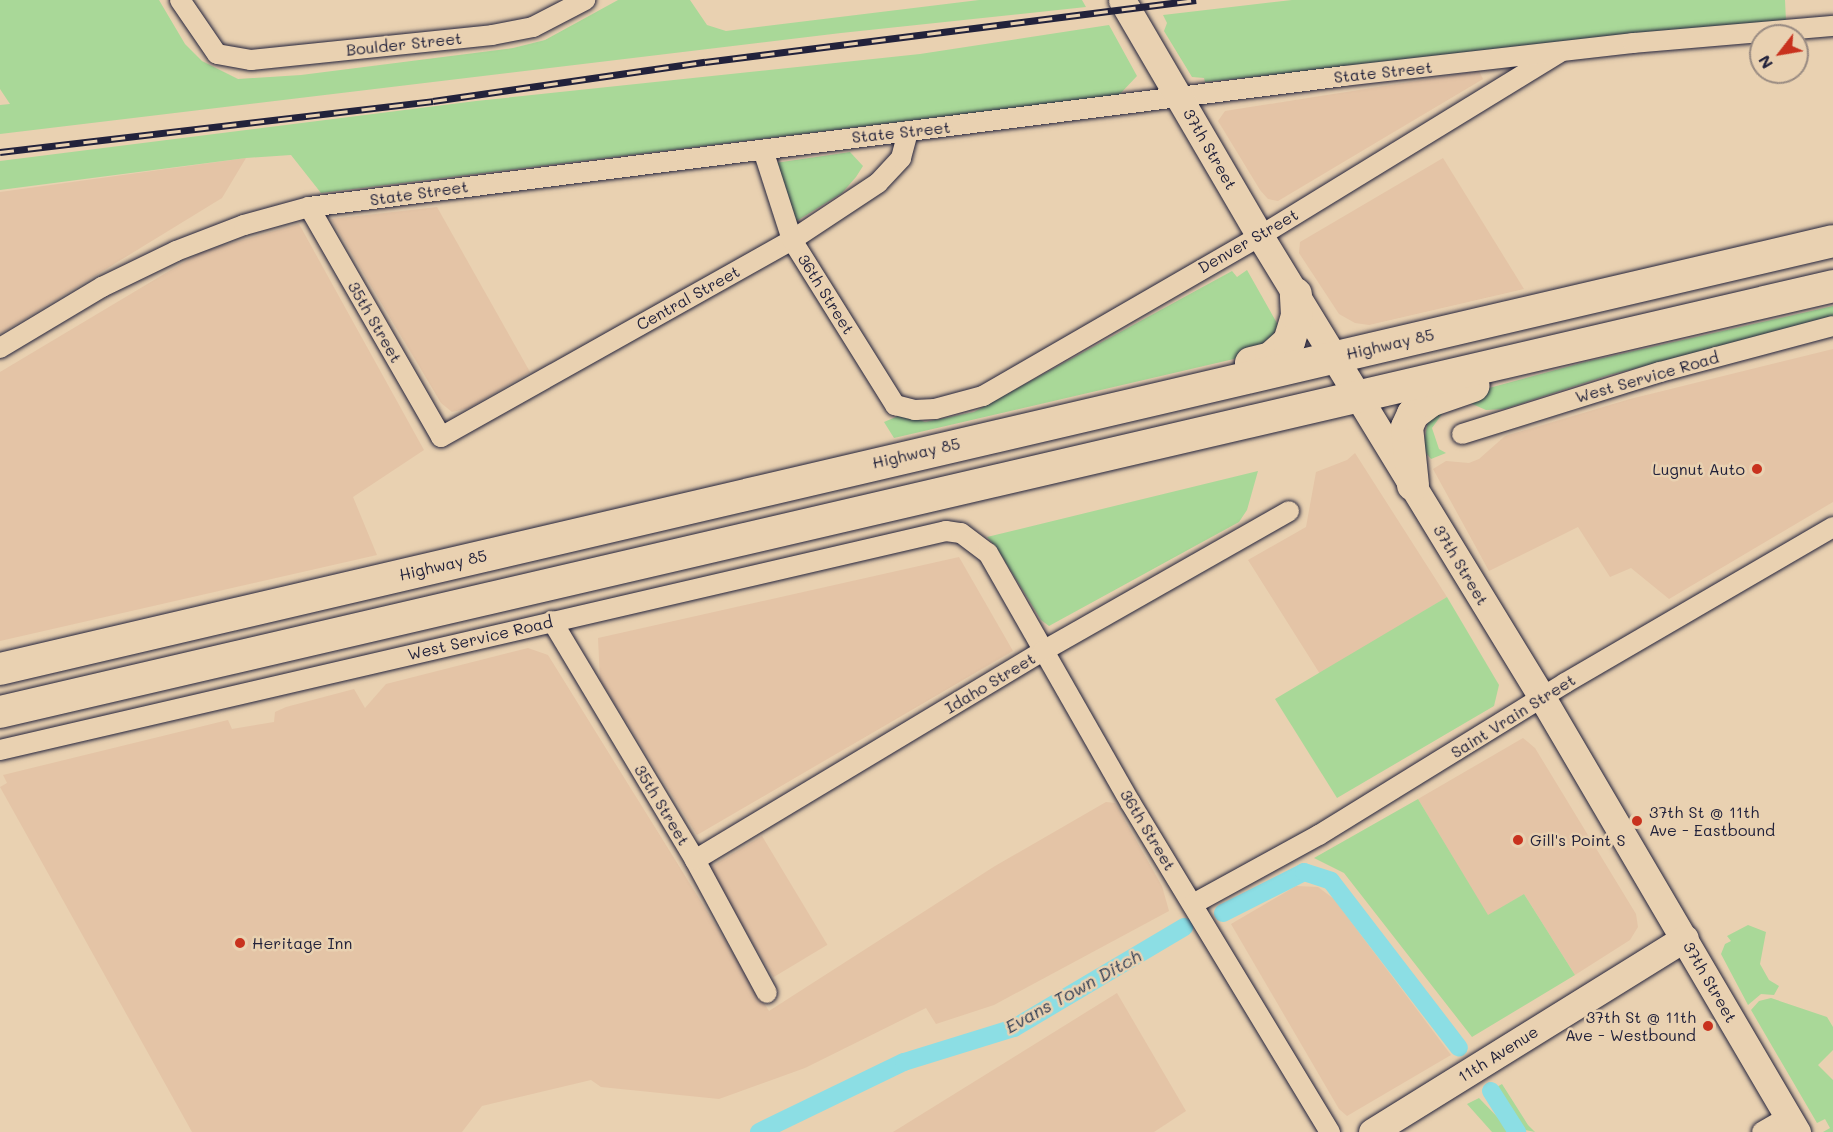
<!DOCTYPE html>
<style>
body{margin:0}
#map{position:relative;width:1833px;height:1132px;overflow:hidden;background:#e9d1b1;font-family:Mali,sans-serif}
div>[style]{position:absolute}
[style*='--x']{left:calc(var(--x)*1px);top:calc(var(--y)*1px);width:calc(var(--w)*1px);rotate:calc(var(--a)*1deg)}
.built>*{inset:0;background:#e4c4a6;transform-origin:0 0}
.green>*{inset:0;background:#a9d898}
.canal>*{height:18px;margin:-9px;padding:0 9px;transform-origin:9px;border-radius:9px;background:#8cdee4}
.roads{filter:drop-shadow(0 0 2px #22223b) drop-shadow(0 0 2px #22223b)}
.minor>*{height:20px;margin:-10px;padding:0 10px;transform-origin:10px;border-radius:10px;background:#e9d1b1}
.secondary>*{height:27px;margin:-13.5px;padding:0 13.5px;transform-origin:13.5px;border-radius:13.5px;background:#e9d1b1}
.trunk>*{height:32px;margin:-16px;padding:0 16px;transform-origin:16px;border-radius:16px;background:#e9d1b1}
.rail>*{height:7px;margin-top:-3.5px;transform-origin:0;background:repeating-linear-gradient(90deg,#e9d1b1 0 14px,#22223b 0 28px);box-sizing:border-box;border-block:2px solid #22223b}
.dots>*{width:16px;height:16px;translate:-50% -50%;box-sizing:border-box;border:3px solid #e9d1b1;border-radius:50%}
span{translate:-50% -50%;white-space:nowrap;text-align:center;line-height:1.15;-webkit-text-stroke:5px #e9d1b1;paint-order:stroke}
.street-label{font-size:16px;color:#22223b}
.poi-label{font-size:16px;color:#22223b}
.right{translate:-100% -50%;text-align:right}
.left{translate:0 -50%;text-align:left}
.water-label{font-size:18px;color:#323e54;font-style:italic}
.north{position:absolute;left:1749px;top:24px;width:60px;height:60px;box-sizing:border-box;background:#e9d1b1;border:2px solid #998b82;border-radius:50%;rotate:239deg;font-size:16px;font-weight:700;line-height:24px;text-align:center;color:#22223b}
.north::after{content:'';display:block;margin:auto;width:21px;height:27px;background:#c8321e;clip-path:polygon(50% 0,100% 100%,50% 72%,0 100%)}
</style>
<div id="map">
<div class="built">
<div style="clip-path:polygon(1479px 71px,1483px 79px,1278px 201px,1268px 199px,1260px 190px,1218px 121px,1225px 111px)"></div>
<div style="clip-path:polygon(246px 158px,222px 198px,0 334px,0 192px)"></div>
<div style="clip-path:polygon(1443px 158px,1524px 289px,1369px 325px,1355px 323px,1339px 314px,1299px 253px,1300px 242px)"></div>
<div style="clip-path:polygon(437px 207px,530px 372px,469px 408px,452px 412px,441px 403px,331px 219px)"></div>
<div style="clip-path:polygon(299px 224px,424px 450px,353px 497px,377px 555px,0 641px,0 372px,201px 252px)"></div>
<div style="clip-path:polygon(1833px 349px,1833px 502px,1669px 599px,1631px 568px,1610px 577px,1578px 527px,1489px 571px,1433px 469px,1446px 461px,1469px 463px,1479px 459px,1505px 436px,1630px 399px)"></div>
<div style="clip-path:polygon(1355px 453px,1447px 597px,1320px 674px,1248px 560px,1306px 527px,1316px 472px,1347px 460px)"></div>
<div style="clip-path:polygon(959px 557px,1013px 651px,697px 835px,600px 680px,598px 638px)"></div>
<div style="clip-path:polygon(528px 648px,548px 655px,769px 1011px,995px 866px,1106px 802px,1115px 803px,1162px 886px,1169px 911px,994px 1005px,936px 1024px,926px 1008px,805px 1068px,719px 1099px,601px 1087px,591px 1080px,482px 1106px,462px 1132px,192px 1132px,0 787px,7px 783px,3px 775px,228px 720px,232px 729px,274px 722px,275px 712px,286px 707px,354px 689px,365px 708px,386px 684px)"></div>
<div style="clip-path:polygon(1523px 738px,1535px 748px,1636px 914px,1638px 927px,1630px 940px,1575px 975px,1524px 894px,1488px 916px,1418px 799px)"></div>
<div style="left:762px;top:836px;width:127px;height:63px;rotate:59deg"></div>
<div style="clip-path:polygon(1296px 886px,1318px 887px,1334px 899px,1451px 1055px,1347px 1116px,1339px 1109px,1231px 924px)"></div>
<div style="clip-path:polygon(1117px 993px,1186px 1111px,1154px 1132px,893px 1132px)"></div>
</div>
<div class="green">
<div style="clip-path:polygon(0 0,159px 0,185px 44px,202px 61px,238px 79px,301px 75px,513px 48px,545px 40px,618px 0,690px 0,707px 25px,726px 31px,979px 0,1082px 0,1086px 7px,841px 33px,0 134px,0 105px,10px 104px,0 89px)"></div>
<div style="clip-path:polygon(1292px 0,1785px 0,1786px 21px,1205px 82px,1204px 78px,1192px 77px,1164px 31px,1167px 23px,1163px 15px)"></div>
<div style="clip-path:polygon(1109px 25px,1137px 76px,1119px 95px,321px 193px,291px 155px,246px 158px,0 190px,0 161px,476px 101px,920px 54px)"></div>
<div style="clip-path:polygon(850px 152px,863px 166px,856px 177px,842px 193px,795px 222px,775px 163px)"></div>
<div style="clip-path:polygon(1247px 270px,1278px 325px,1264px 352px,894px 438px,884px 422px,903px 414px,925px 422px,974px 412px,1232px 271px,1237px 277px)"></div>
<div style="clip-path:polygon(1833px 306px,1833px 319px,1609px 375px,1504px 409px,1486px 410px,1470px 403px,1447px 407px,1432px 428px,1439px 449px,1446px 453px,1431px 459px,1423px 449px,1428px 420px,1463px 395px,1585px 362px)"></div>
<div style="clip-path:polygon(1258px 471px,1247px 510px,1239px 522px,1049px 626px,1041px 620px,997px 548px,987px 537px)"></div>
<div style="clip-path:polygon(1447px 597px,1499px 685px,1494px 706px,1337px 798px,1275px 699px)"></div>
<div style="clip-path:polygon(1418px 799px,1488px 915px,1524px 894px,1575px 975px,1472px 1037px,1344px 873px,1314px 858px)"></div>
<div style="clip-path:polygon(1748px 925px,1766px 932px,1760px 964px,1769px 980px,1779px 986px,1774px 995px,1761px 994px,1748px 1005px,1721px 954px,1725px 944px,1731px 941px,1727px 936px)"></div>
<div style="clip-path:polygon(1771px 998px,1827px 1017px,1833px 1027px,1833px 1050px,1818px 1065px,1833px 1080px,1833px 1132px,1823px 1132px,1830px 1128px,1825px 1119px,1817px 1123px,1751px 1010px,1759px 1001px)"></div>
<div style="clip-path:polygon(1502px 1084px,1528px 1125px,1535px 1132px,1521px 1129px,1495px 1088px)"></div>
<div style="clip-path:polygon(1479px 1098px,1505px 1125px,1511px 1132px,1492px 1132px,1467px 1104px)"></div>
</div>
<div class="canal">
<div style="--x:1223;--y:913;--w:91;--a:-26.8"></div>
<div style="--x:1304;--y:872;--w:28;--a:18"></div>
<div style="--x:1331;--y:881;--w:210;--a:52.5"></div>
<div style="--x:1491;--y:1091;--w:49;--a:57.6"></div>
<div style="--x:759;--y:1132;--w:161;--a:-25.8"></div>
<div style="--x:904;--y:1062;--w:115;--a:-17.2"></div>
<div style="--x:1014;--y:1028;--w:198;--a:-30.7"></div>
</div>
<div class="roads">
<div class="minor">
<div style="--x:180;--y:0;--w:65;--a:55.6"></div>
<div style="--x:217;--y:54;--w:35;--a:10"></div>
<div style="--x:251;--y:60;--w:242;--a:-5.9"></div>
<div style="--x:492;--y:35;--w:42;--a:-11"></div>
<div style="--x:533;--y:27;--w:59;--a:-27.4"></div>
<div style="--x:763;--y:150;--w:95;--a:72.1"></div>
<div style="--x:792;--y:240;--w:195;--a:58"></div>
<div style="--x:895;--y:405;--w:21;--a:14"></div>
<div style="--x:915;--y:410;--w:20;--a:-3"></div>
<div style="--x:935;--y:409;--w:50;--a:-15.2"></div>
<div style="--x:983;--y:396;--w:320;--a:-30"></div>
<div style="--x:1260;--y:236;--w:351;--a:-31.5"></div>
<div style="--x:309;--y:207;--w:265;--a:60.1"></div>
<div style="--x:441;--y:437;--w:403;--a:-29.3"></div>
<div style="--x:792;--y:240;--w:103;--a:-33.5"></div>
<div style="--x:878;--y:183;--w:34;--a:-47"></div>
<div style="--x:901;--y:158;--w:28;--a:-75"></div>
<div style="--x:0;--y:348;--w:119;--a:-30.9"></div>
<div style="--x:102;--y:287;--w:82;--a:-25.9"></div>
<div style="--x:176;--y:251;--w:73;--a:-20.9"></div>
<div style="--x:244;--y:225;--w:67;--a:-15.5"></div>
<div style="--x:309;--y:207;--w:1043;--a:-7.21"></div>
<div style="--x:1344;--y:76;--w:291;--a:-6.5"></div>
<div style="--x:1633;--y:43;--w:201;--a:-4.9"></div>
<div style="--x:1462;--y:434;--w:207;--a:-17.4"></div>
<div style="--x:1660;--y:372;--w:179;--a:-14.9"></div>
<div style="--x:552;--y:621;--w:279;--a:59.1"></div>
<div style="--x:695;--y:860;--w:151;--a:61.6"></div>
<div style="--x:0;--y:750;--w:971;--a:-13.03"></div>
<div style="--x:946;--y:531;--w:15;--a:8"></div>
<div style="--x:961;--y:533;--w:34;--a:37"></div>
<div style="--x:988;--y:553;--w:287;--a:60.3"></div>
<div style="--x:1130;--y:802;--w:386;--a:58.8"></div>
<div style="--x:695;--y:860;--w:406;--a:-31"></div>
<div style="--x:1043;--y:651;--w:283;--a:-29.6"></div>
<div style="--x:1193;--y:904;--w:144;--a:-28.7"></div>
<div style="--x:1319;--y:835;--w:289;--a:-31.7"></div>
<div style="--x:1565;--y:683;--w:310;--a:-30.2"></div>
<div style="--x:1762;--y:1132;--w:30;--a:-30"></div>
</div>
<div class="secondary">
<div style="--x:1122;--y:0;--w:273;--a:59.7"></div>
<div style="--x:1260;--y:236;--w:543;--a:58.57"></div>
<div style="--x:1543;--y:699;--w:502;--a:59.6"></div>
<div style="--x:1372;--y:1132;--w:368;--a:-31.8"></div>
</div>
<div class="trunk">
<div style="--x:1251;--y:363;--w:21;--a:-14"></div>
<div style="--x:1271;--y:358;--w:24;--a:-42"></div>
<div style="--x:1289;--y:342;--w:27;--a:-73"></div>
<div style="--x:1297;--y:316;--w:22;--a:-93"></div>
<div style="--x:1413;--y:485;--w:58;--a:-95.9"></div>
<div style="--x:1407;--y:427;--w:14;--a:-65"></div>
<div style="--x:1413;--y:414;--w:21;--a:-37"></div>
<div style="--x:1430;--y:401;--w:46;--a:-19.2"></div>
<div style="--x:0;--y:669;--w:1882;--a:-13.14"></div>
<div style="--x:0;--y:712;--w:1882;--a:-13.08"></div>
</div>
</div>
<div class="rail">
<div style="--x:0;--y:152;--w:436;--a:-6.7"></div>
<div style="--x:433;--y:101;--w:275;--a:-8.2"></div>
<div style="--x:705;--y:62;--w:495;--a:-7.2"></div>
</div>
<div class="dots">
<div style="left:1757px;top:469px;background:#c8321e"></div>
<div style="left:1637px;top:821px;background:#c8321e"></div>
<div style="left:1518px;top:840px;background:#c8321e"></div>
<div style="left:240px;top:943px;background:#c8321e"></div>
<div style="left:1708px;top:1026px;background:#c8321e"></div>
</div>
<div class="street-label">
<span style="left:404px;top:44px;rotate:-6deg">Boulder Street</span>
<span style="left:1383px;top:72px;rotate:-6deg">State Street</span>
<span style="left:901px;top:132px;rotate:-6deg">State Street</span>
<span style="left:1210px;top:149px;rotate:60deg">37th Street</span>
<span style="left:419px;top:193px;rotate:-8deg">State Street</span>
<span style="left:1248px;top:241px;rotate:-30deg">Denver Street</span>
<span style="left:826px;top:294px;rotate:58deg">36th Street</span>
<span style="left:688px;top:298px;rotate:-29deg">Central Street</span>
<span style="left:375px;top:322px;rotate:60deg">35th Street</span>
<span style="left:1390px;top:344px;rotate:-13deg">Highway 85</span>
<span style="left:1647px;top:377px;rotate:-16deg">West Service Road</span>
<span style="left:916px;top:453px;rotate:-13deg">Highway 85</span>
<span style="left:443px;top:565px;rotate:-13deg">Highway 85</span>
<span style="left:1461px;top:565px;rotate:59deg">37th Street</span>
<span style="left:480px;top:638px;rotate:-13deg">West Service Road</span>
<span style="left:990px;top:683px;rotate:-31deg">Idaho Street</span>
<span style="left:1513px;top:716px;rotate:-32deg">Saint Vrain Street</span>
<span style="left:662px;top:805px;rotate:59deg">35th Street</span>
<span style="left:1148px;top:830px;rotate:59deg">36th Street</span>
<span style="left:1710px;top:982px;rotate:60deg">37th Street</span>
<span style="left:1498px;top:1054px;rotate:-32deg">11th Avenue</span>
</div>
<div class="poi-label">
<span class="right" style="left:1745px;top:469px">Lugnut Auto</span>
<span class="left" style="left:1649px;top:821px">37th St @ 11th<br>Ave - Eastbound</span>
<span class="left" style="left:1530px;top:840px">Gill's Point S</span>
<span class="left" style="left:252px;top:943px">Heritage Inn</span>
<span class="right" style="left:1696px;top:1026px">37th St @ 11th<br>Ave - Westbound</span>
</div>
<div class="water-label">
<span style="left:1073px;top:991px;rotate:-29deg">Evans Town Ditch</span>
</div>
<div class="north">N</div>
</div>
